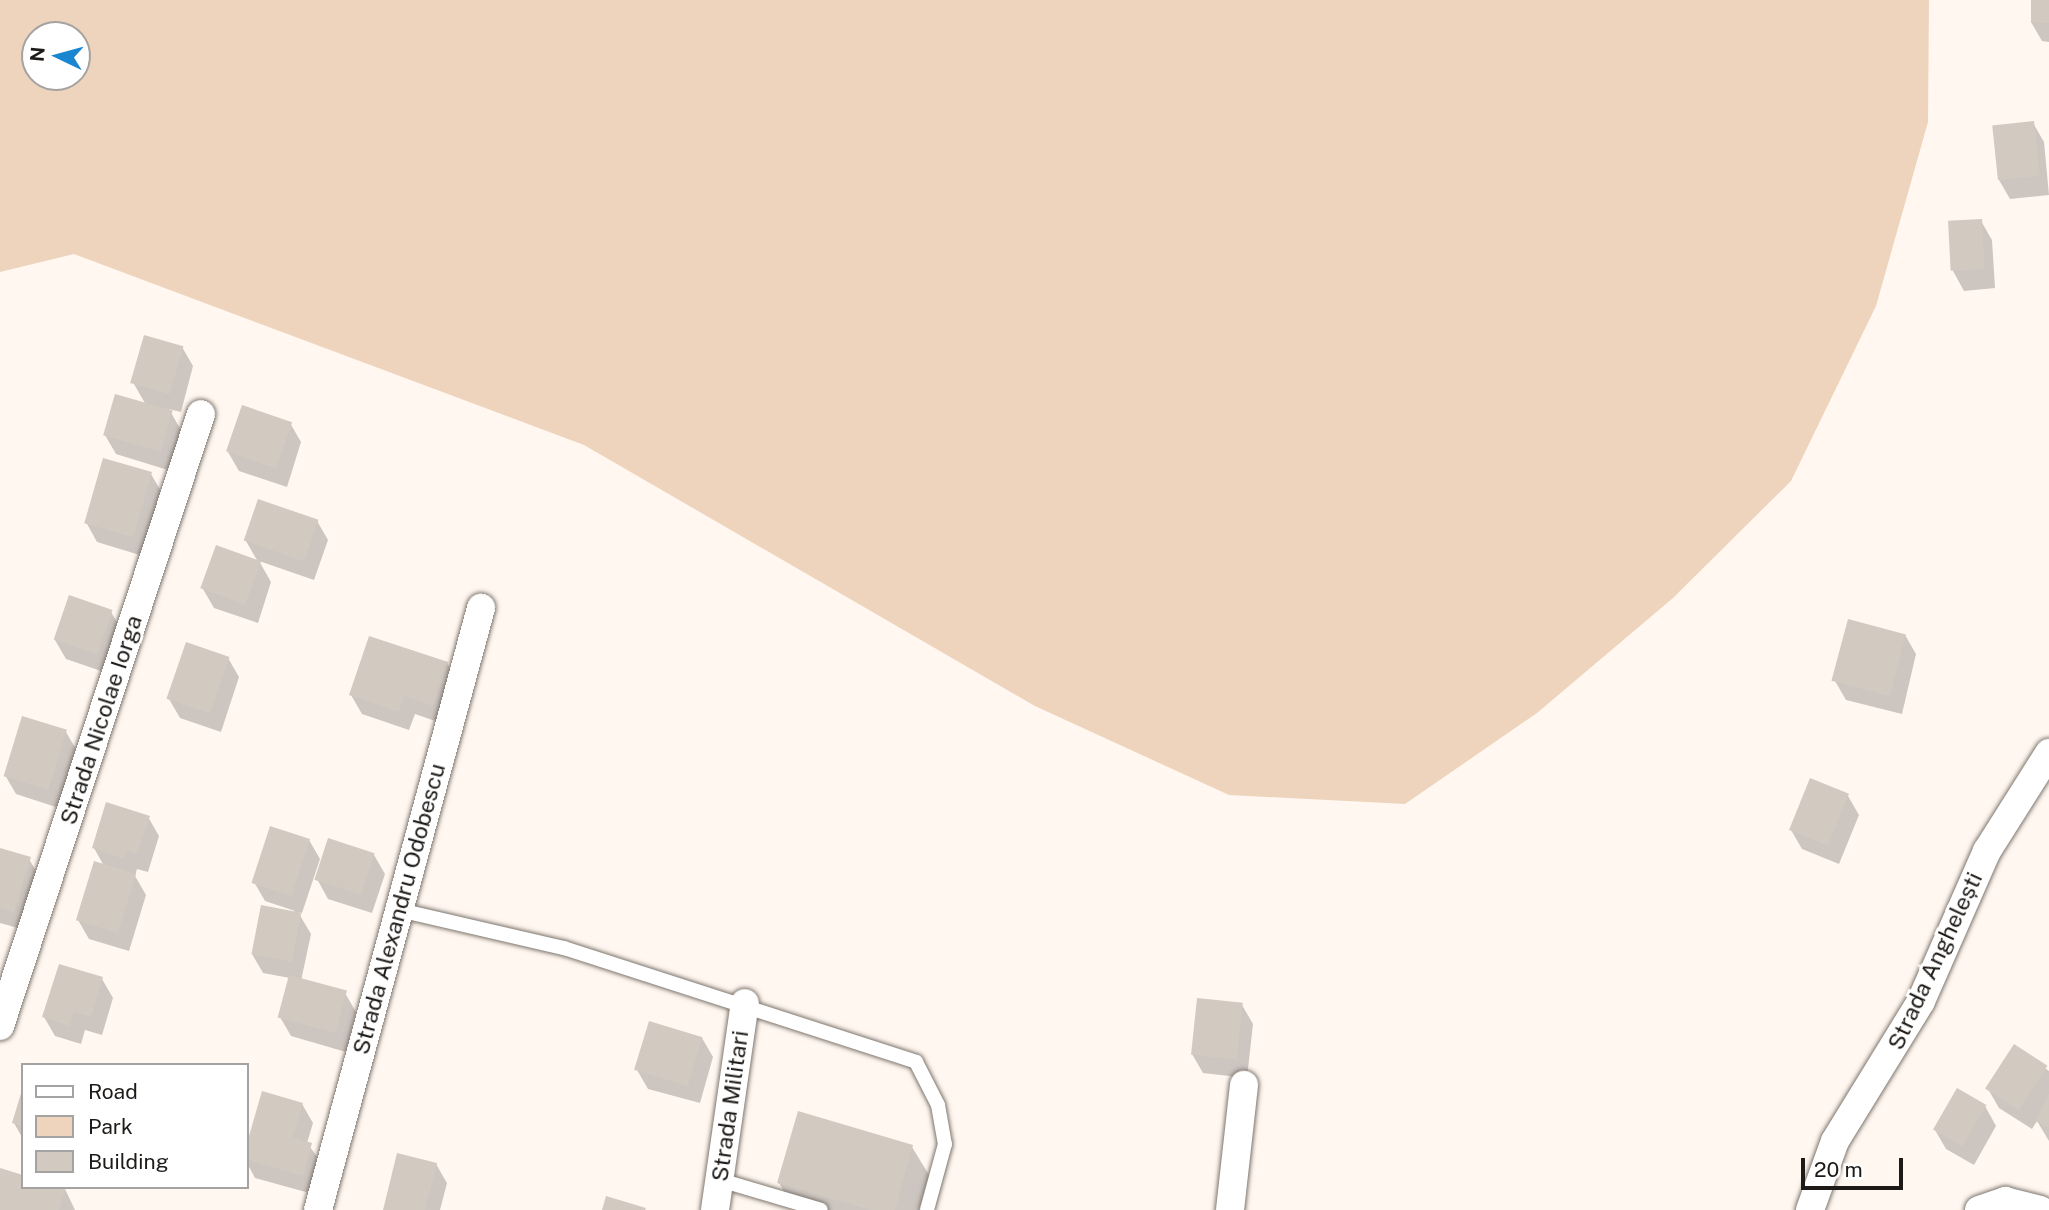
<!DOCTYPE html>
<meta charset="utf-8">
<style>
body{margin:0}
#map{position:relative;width:2049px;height:1210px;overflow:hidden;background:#fff7f0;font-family:"Public Sans",sans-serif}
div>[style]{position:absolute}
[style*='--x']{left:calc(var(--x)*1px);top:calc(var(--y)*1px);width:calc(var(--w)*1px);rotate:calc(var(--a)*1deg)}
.green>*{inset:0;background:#eed4bc}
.shadow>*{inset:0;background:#0003}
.building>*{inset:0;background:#d2c9c1;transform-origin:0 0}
.roads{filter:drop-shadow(0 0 2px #7e766e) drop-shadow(0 0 2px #7e766e)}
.service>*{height:14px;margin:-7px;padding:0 7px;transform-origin:7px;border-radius:7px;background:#fff}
.minor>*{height:28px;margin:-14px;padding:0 14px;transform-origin:14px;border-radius:14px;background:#fff}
span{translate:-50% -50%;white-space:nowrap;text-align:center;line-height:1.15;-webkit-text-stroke:6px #fff;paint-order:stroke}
.street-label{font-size:23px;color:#1d1a17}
.legend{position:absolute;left:21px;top:1063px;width:228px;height:126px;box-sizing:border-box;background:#fff;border:2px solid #a5a3a2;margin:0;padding:9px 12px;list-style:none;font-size:21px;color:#1d1a17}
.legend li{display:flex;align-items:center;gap:14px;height:35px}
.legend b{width:35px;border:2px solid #a5a3a2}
.north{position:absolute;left:21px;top:21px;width:70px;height:70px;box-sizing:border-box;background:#fff;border:2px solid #a5a3a2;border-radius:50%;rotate:275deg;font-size:19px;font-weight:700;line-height:28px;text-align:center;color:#1d1a17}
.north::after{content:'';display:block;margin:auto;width:24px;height:32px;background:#1b86d0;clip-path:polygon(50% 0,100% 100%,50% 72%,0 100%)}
.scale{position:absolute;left:1801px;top:1158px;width:102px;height:32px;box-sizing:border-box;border:4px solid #1d1a17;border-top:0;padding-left:9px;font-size:21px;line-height:24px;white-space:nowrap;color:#1d1a17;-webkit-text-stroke:5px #fff;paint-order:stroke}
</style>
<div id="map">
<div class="green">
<div style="clip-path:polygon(evenodd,0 0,1929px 0,1928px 122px,1876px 306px,1791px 481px,1673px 598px,1537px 713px,1405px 804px,1229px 795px,1035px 706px,584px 445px,74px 254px,0 272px,0 0,35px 35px,77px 35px,77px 77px,35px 77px,35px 35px)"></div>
</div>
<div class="shadow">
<div style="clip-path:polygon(2033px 0,2049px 0,2049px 42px,2042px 41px,2031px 22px)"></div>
<div style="clip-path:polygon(2033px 123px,2044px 142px,2049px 195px,2010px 199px,1999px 180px)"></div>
<div style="clip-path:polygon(1981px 221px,1992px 240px,1995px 288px,1964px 291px,1953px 271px)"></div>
<div style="clip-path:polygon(182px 347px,193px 366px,181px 412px,169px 409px,182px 432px,171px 471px,116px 454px,105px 435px,146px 405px,134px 384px)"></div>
<div style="clip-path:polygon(290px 423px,301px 442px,287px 487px,239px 471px,228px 452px)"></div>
<div style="clip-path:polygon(151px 474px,162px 493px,143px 556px,97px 542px,86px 522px)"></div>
<div style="clip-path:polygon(317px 521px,328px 540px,314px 580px,259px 561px,271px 582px,258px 623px,214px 608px,203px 589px,258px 562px,246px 541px)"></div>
<div style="clip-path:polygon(111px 612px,122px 631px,107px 673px,66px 659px,55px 640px)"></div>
<div style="clip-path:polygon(1905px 635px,1916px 654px,1902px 714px,1846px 700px,1835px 681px)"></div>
<div style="clip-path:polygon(228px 658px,239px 677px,221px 732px,180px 718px,169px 699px)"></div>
<div style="clip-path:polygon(447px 663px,458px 682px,444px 724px,415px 714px,409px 730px,362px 714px,351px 695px)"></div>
<div style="clip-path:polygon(66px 732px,77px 751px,59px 808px,16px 794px,5px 775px)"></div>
<div style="clip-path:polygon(1848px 796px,1859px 815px,1839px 864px,1802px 849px,1791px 830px)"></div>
<div style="clip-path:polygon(148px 817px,159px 836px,148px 872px,137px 869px,135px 876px,146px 895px,129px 951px,89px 939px,78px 920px,104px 866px,94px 848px)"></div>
<div style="clip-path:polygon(309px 840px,320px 859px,302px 913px,298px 912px,311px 934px,301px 981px,345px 993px,356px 1012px,346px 1052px,291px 1036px,280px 1017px,290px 978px,263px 973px,252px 954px,295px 911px,265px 901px,254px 882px)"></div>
<div style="clip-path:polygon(0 850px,29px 859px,40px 878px,25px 930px,0 923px)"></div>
<div style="clip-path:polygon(374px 855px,385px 874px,372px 913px,328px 899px,317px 879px)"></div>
<div style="clip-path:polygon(102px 979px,113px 998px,102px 1035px,85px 1030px,81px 1044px,55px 1036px,44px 1017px)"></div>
<div style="clip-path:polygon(1242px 1005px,1253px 1024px,1247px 1078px,1203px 1073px,1192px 1054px)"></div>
<div style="clip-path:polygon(702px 1038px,713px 1057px,700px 1103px,648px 1089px,637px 1070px)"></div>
<div style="clip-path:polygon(2014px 1047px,2049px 1071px,2049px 1141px,2037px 1121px,2032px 1129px,1999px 1108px,1988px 1089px)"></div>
<div style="clip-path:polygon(263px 1093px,302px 1104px,313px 1123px,307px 1143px,322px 1163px,313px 1194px,255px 1178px,247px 1163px)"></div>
<div style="clip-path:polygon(23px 1094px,23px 1139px,14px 1123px)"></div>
<div style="clip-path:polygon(1985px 1106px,1996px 1126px,1974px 1165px,1946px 1149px,1935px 1130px)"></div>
<div style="clip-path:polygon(912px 1147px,929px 1175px,919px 1210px,795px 1210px,779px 1183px)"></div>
<div style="clip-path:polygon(436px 1164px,447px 1183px,440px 1210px,385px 1210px)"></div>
<div style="clip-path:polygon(0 1170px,23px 1187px,65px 1189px,75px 1210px,0 1210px)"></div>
</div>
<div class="building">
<div style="left:2031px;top:0;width:18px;height:23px"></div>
<div style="left:2034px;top:121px;width:55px;height:42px;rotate:84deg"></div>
<div style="left:1982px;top:219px;width:50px;height:34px;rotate:87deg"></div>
<div style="left:144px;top:335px;width:41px;height:50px;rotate:16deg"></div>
<div style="left:115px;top:394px;width:60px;height:43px;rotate:16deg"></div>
<div style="left:242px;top:405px;width:53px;height:49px;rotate:19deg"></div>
<div style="left:103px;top:458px;width:51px;height:68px;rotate:16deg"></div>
<div style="left:258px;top:499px;width:64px;height:44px;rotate:19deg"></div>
<div style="left:216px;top:545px;width:48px;height:46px;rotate:20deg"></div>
<div style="left:69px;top:595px;width:46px;height:47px;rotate:19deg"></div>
<div style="left:1848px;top:619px;width:60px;height:64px;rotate:15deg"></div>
<div style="clip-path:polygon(369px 636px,448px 662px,433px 706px,404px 696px,399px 712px,349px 695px)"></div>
<div style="left:186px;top:642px;width:46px;height:60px;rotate:19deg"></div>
<div style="left:22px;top:716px;width:47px;height:63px;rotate:17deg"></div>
<div style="left:1810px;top:778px;width:42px;height:56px;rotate:22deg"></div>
<div style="clip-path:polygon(106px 802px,150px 816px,137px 854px,127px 851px,124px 859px,92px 848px)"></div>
<div style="left:270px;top:826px;width:42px;height:60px;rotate:18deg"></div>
<div style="left:328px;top:838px;width:49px;height:44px;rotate:18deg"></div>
<div style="clip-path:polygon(0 848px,31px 857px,14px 912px,0 908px)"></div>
<div style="left:94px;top:861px;width:44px;height:62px;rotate:17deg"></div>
<div style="left:261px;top:905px;width:41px;height:50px;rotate:11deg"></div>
<div style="clip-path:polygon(59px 964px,103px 977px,91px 1017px,74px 1012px,70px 1026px,42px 1017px)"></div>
<div style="left:289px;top:975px;width:60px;height:44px;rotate:15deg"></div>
<div style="left:1197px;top:998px;width:46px;height:57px;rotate:6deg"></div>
<div style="left:649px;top:1021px;width:56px;height:51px;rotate:17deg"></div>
<div style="left:2014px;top:1044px;width:40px;height:53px;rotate:33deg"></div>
<div style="left:1957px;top:1088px;width:34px;height:48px;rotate:30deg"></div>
<div style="clip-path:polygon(22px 1090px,23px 1090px,23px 1127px,12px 1123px)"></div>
<div style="clip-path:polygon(262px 1091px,303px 1103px,293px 1137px,312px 1143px,303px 1176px,247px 1160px,247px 1143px)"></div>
<div style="clip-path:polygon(2049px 1094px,2049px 1128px,2035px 1121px)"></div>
<div style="clip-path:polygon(798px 1111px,913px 1145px,895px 1210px,870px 1210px,777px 1183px)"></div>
<div style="clip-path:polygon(397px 1153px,437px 1163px,425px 1210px,383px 1210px)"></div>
<div style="clip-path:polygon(0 1168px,23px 1175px,23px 1187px,66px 1187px,59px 1210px,0 1210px)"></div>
<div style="clip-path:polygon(606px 1196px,646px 1208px,645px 1210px,602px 1210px)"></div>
</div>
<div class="roads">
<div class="service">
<div style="--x:399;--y:910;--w:169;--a:13"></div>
<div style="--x:564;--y:948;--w:370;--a:17.9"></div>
<div style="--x:916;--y:1062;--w:48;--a:62.9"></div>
<div style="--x:938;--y:1105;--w:40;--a:80"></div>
<div style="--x:945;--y:1144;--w:68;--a:105.3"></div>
<div style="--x:720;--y:1180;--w:105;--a:16.5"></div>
</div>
<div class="minor">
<div style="--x:0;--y:1026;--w:644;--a:-71.82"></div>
<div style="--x:318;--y:1210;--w:624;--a:-74.85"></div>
<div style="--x:715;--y:1210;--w:209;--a:-81.8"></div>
<div style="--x:1230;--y:1210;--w:126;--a:-83.6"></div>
<div style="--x:1810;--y:1210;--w:73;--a:-70.1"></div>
<div style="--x:1835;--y:1141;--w:164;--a:-58.4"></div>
<div style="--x:1921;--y:1001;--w:164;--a:-66.3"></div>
<div style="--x:1987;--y:851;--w:116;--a:-57.7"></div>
<div style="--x:1979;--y:1210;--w:28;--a:-19"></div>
<div style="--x:2005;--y:1201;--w:36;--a:14"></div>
</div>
</div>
<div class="street-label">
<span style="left:101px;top:720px;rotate:-72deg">Strada Nicolae Iorga</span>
<span style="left:399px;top:909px;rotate:-75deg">Strada Alexandru Odobescu</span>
<span style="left:1935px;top:961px;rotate:-65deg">Strada Anghelești</span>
<span style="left:730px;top:1106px;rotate:-82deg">Strada Militari</span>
</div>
<ul class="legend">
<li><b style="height:9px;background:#fff"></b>Road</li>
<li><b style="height:19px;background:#eed4bc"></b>Park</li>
<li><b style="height:19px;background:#d2c9c1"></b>Building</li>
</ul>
<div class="north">N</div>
<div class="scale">20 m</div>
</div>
